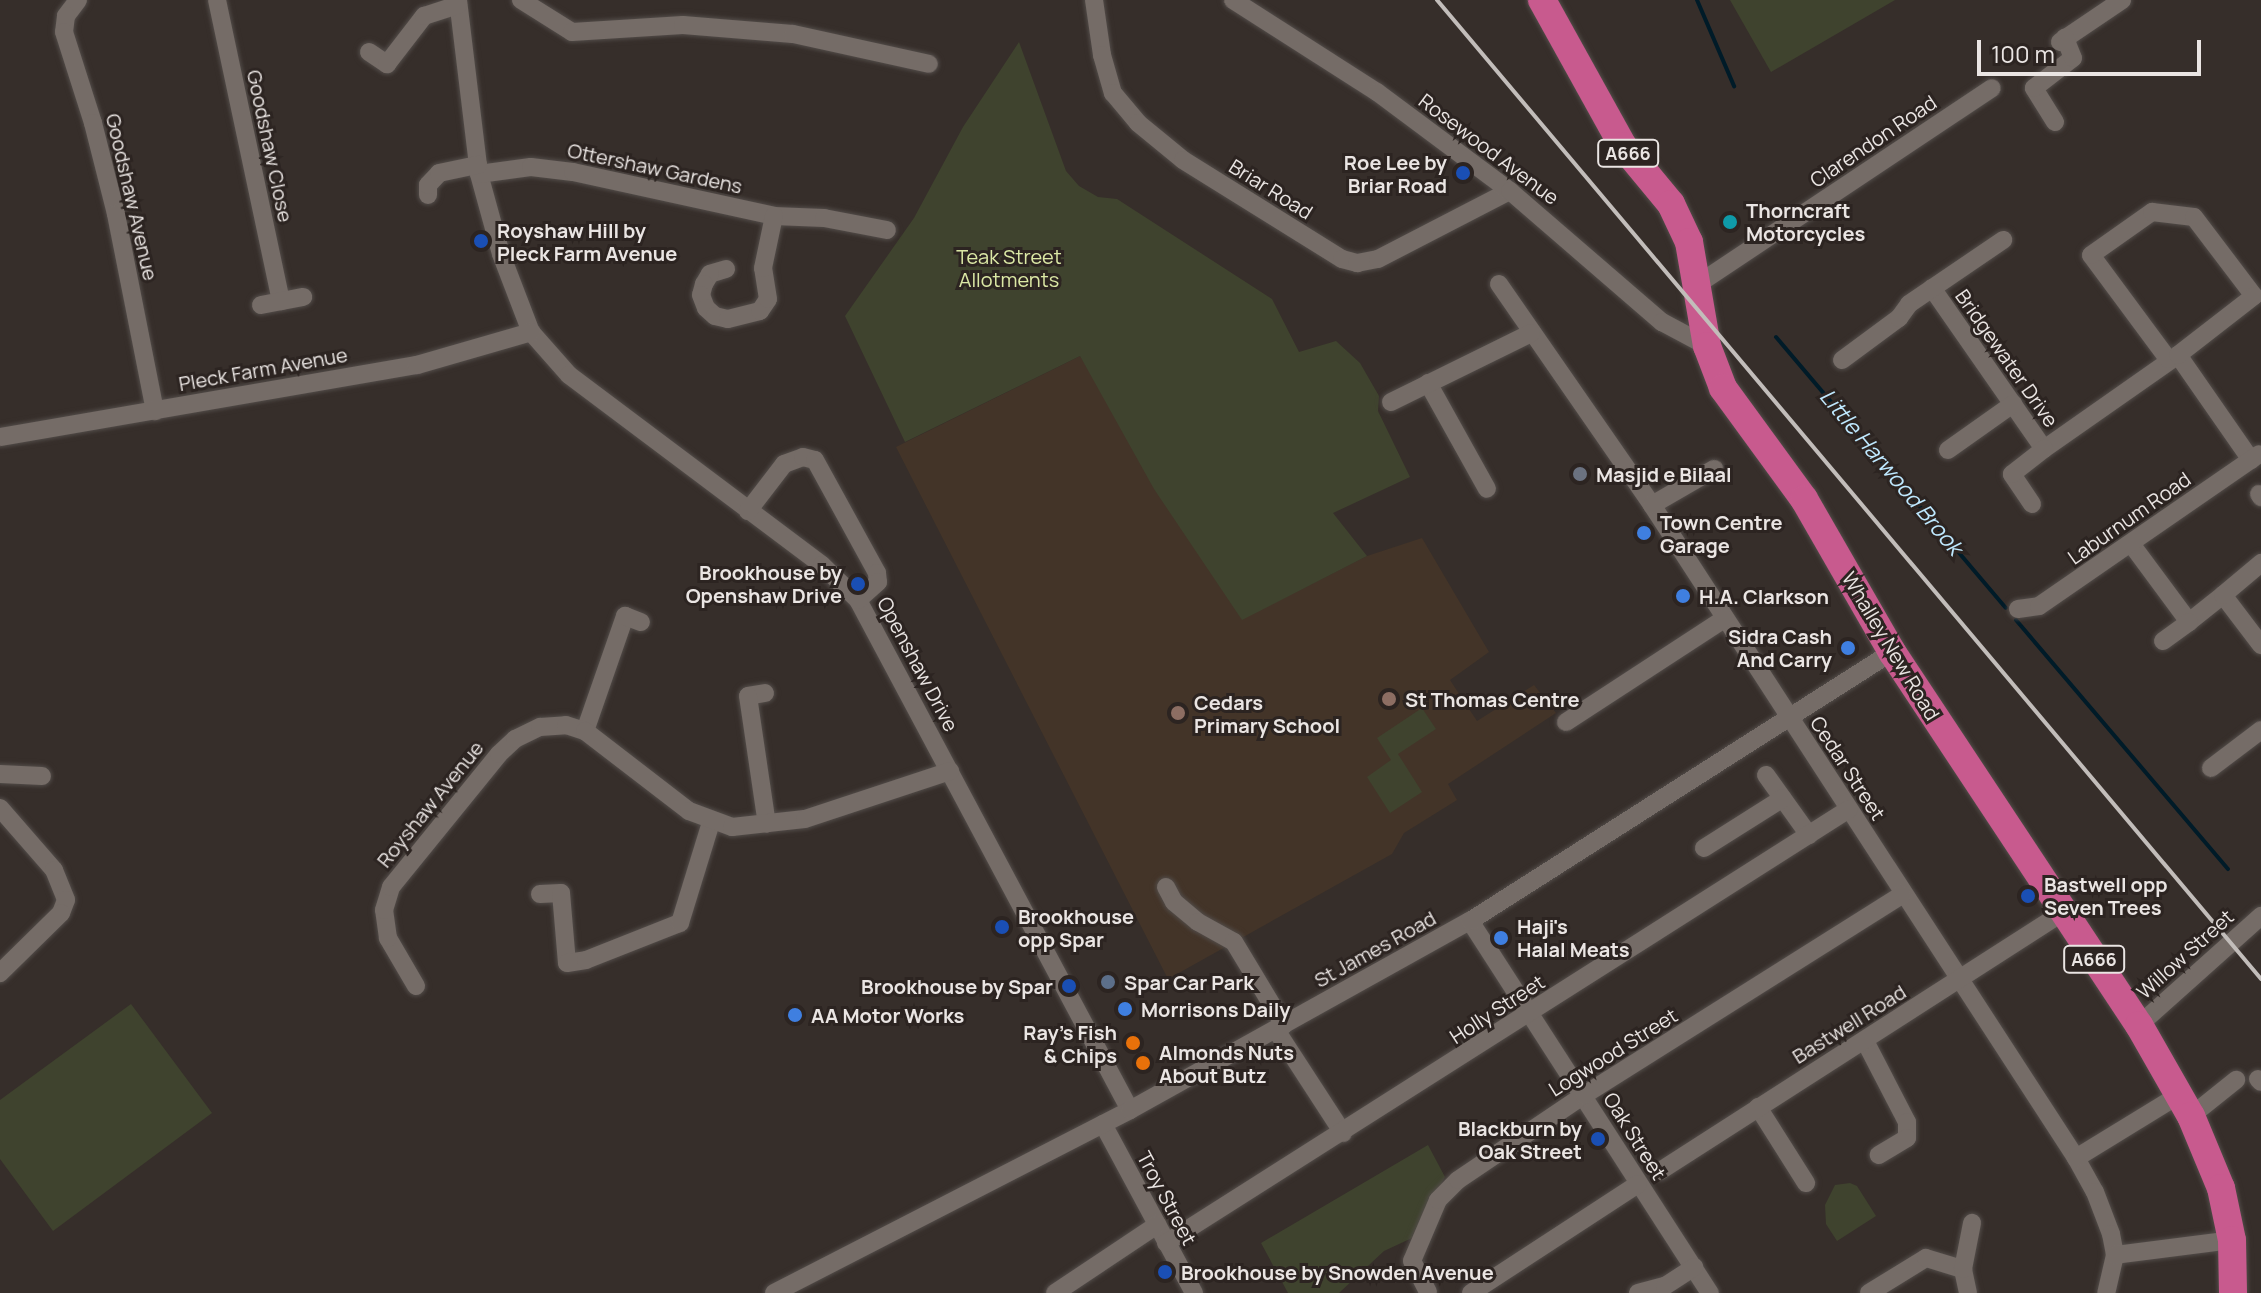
<!DOCTYPE html>
<style>
body{margin:0}
#map{position:relative;width:2261px;height:1293px;overflow:hidden;background:#362e2a;font-family:Manrope,sans-serif}
div>[style]{position:absolute}
[style*='--x']{left:calc(var(--x)*1px);top:calc(var(--y)*1px);width:calc(var(--w)*1px);rotate:calc(var(--a)*1deg)}
.education>*{inset:0;background:#433428}
.green>*{inset:0;background:#3f432e}
.stream>*{height:4px;margin:-2px;padding:0 2px;transform-origin:2px;border-radius:2px;background:#001b28}
.roads{filter:drop-shadow(0 0 2px #524c49) drop-shadow(0 0 2px #524c49)}
.minor>*{height:18px;margin:-9px;padding:0 9px;transform-origin:9px;border-radius:9px;background:#756c67}
.trunk>*{height:28px;margin:-14px;padding:0 14px;transform-origin:14px;border-radius:14px;background:#c85a8e}
.rail>*{height:4px;margin:-2px;padding:0 2px;transform-origin:2px;border-radius:2px;background:#c2bdba}
.dots>*{width:22px;height:22px;translate:-50% -50%;box-sizing:border-box;border:4px solid #2c2421;border-radius:50%}
span{translate:-50% -50%;white-space:nowrap;text-align:center;line-height:1.15;-webkit-text-stroke:6px #2c2421;paint-order:stroke}
.shield-label span{padding:2px 6px;background:#2c2421;border:2px solid;border-radius:6px;-webkit-text-stroke-width:0}
.shield-label{font-size:18px;color:#eae5e3;font-weight:700}
.street-label{font-size:20px;color:#eae5e3}
.poi-label{font-size:20px;color:#eae5e3;font-weight:700}
.right{translate:-100% -50%;text-align:right}
.left{translate:0 -50%;text-align:left}
.park-label{font-size:20px;color:#dbe8a5}
.water-label{font-size:22px;color:#bfe9ff;font-style:italic}
.scale{position:absolute;left:1977px;top:40px;width:224px;height:36px;box-sizing:border-box;border:4px solid #eae5e3;border-top:0;padding-left:10px;font-size:24px;line-height:28px;white-space:nowrap;color:#eae5e3;-webkit-text-stroke:6px #2c2421;paint-order:stroke}
</style>
<div id="map">
<div class="education">
<div style="clip-path:polygon(1080px 356px,1242px 619px,1367px 556px,1422px 538px,1489px 652px,1450px 680px,1477px 721px,1534px 685px,1556px 713px,1448px 784px,1457px 800px,1404px 833px,1392px 854px,1168px 979px,896px 447px)"></div>
</div>
<div class="green">
<div style="clip-path:polygon(1730px 0,1895px 0,1771px 72px)"></div>
<div style="clip-path:polygon(1019px 42px,1066px 171px,1079px 186px,1098px 197px,1117px 199px,1272px 299px,1299px 352px,1336px 341px,1360px 363px,1379px 396px,1378px 411px,1410px 477px,1333px 513px,1367px 556px,1242px 620px,1154px 489px,1080px 356px,905px 442px,845px 316px,914px 218px,963px 127px)"></div>
<div style="clip-path:polygon(1422px 708px,1436px 729px,1398px 754px,1422px 792px,1390px 813px,1367px 777px,1391px 760px,1377px 738px)"></div>
<div style="clip-path:polygon(131px 1004px,212px 1113px,53px 1231px,0 1159px,0 1100px)"></div>
<div style="clip-path:polygon(1428px 1145px,1445px 1177px,1412px 1238px,1384px 1251px,1339px 1293px,1288px 1293px,1261px 1243px)"></div>
<div style="clip-path:polygon(1850px 1183px,1857px 1186px,1876px 1216px,1837px 1241px,1826px 1224px,1825px 1205px,1835px 1185px)"></div>
</div>
<div class="stream">
<div style="--x:1697;--y:0;--w:94;--a:66.7"></div>
<div style="--x:1776;--y:337;--w:355;--a:49.7"></div>
<div style="--x:2016;--y:620;--w:327;--a:49.6"></div>
</div>
<div class="roads">
<div class="minor">
<div style="--x:78;--y:0;--w:20;--a:127"></div>
<div style="--x:66;--y:16;--w:16;--a:97"></div>
<div style="--x:64;--y:32;--w:96;--a:72.3"></div>
<div style="--x:93;--y:123;--w:94;--a:75.8"></div>
<div style="--x:116;--y:214;--w:201;--a:78.8"></div>
<div style="--x:217;--y:0;--w:308;--a:78"></div>
<div style="--x:458;--y:0;--w:175;--a:83.1"></div>
<div style="--x:479;--y:174;--w:83;--a:74.6"></div>
<div style="--x:501;--y:254;--w:84;--a:69"></div>
<div style="--x:531;--y:332;--w:57;--a:48.5"></div>
<div style="--x:569;--y:375;--w:316;--a:36.9"></div>
<div style="--x:822;--y:565;--w:50;--a:44.2"></div>
<div style="--x:858;--y:600;--w:578;--a:61.93"></div>
<div style="--x:521;--y:0;--w:60;--a:32.1"></div>
<div style="--x:572;--y:32;--w:111;--a:-3.6"></div>
<div style="--x:683;--y:25;--w:110;--a:4.7"></div>
<div style="--x:793;--y:34;--w:139;--a:12.4"></div>
<div style="--x:1094;--y:0;--w:56;--a:81.7"></div>
<div style="--x:1102;--y:55;--w:40;--a:74"></div>
<div style="--x:1113;--y:93;--w:39;--a:50"></div>
<div style="--x:1138;--y:123;--w:58;--a:39.4"></div>
<div style="--x:1183;--y:160;--w:187;--a:31.9"></div>
<div style="--x:1342;--y:259;--w:16;--a:15"></div>
<div style="--x:1357;--y:263;--w:21;--a:-11"></div>
<div style="--x:1378;--y:259;--w:148;--a:-27.3"></div>
<div style="--x:1233;--y:0;--w:171;--a:32.6"></div>
<div style="--x:1377;--y:92;--w:166;--a:36.7"></div>
<div style="--x:1510;--y:191;--w:201;--a:40.8"></div>
<div style="--x:1662;--y:322;--w:51;--a:28.1"></div>
<div style="--x:2060;--y:42;--w:75;--a:-34.1"></div>
<div style="--x:369;--y:52;--w:22;--a:34"></div>
<div style="--x:387;--y:64;--w:61;--a:-52.4"></div>
<div style="--x:424;--y:16;--w:36;--a:-18"></div>
<div style="--x:2055;--y:122;--w:40;--a:-122"></div>
<div style="--x:2034;--y:88;--w:49;--a:-37.6"></div>
<div style="--x:2073;--y:58;--w:22;--a:-112"></div>
<div style="--x:479;--y:174;--w:52;--a:-7.7"></div>
<div style="--x:531;--y:167;--w:42;--a:6.8"></div>
<div style="--x:573;--y:172;--w:206;--a:12.3"></div>
<div style="--x:774;--y:216;--w:50;--a:2.3"></div>
<div style="--x:824;--y:218;--w:64;--a:10.8"></div>
<div style="--x:428;--y:195;--w:10;--a:-90"></div>
<div style="--x:428;--y:185;--w:16;--a:-47"></div>
<div style="--x:439;--y:173;--w:40;--a:-12"></div>
<div style="--x:726;--y:269;--w:17;--a:163"></div>
<div style="--x:710;--y:274;--w:12;--a:121"></div>
<div style="--x:704;--y:284;--w:11;--a:105"></div>
<div style="--x:701;--y:295;--w:14;--a:69"></div>
<div style="--x:706;--y:308;--w:12;--a:42"></div>
<div style="--x:715;--y:316;--w:13;--a:13"></div>
<div style="--x:728;--y:319;--w:33;--a:-14"></div>
<div style="--x:760;--y:311;--w:14;--a:-56"></div>
<div style="--x:768;--y:299;--w:31;--a:-99"></div>
<div style="--x:763;--y:268;--w:53;--a:-78.1"></div>
<div style="--x:1499;--y:284;--w:269;--a:55.3"></div>
<div style="--x:1652;--y:505;--w:779;--a:57"></div>
<div style="--x:2076;--y:1158;--w:39;--a:61"></div>
<div style="--x:2095;--y:1192;--w:45;--a:69.1"></div>
<div style="--x:2111;--y:1234;--w:21;--a:79"></div>
<div style="--x:2115;--y:1255;--w:39;--a:103"></div>
<div style="--x:1698;--y:284;--w:353;--a:-33.7"></div>
<div style="--x:1932;--y:288;--w:196;--a:55.2"></div>
<div style="--x:2044;--y:449;--w:164;--a:-35"></div>
<div style="--x:2178;--y:355;--w:128;--a:55.2"></div>
<div style="--x:261;--y:305;--w:43;--a:-10.8"></div>
<div style="--x:2168;--y:359;--w:129;--a:-126.5"></div>
<div style="--x:2091;--y:255;--w:75;--a:-35.2"></div>
<div style="--x:2152;--y:212;--w:42;--a:6.8"></div>
<div style="--x:2194;--y:217;--w:99;--a:52.8"></div>
<div style="--x:2254;--y:296;--w:96;--a:142.2"></div>
<div style="--x:1842;--y:360;--w:71;--a:-36.4"></div>
<div style="--x:1899;--y:318;--w:17;--a:-54"></div>
<div style="--x:1909;--y:304;--w:114;--a:-34.2"></div>
<div style="--x:1428;--y:383;--w:121;--a:60.9"></div>
<div style="--x:1391;--y:402;--w:156;--a:-26.2"></div>
<div style="--x:0;--y:437;--w:423;--a:-9.8"></div>
<div style="--x:417;--y:365;--w:119;--a:-16.1"></div>
<div style="--x:1948;--y:450;--w:80;--a:-35.3"></div>
<div style="--x:2259;--y:494;--w:4;--a:56"></div>
<div style="--x:2032;--y:504;--w:36;--a:-124"></div>
<div style="--x:2012;--y:474;--w:41;--a:-38"></div>
<div style="--x:1652;--y:505;--w:72;--a:-30.1"></div>
<div style="--x:748;--y:511;--w:59;--a:-52.5"></div>
<div style="--x:784;--y:464;--w:20;--a:-20"></div>
<div style="--x:803;--y:457;--w:12;--a:14"></div>
<div style="--x:815;--y:460;--w:129;--a:61.2"></div>
<div style="--x:877;--y:573;--w:9;--a:84"></div>
<div style="--x:878;--y:582;--w:27;--a:138"></div>
<div style="--x:2132;--y:545;--w:96;--a:53.5"></div>
<div style="--x:2189;--y:622;--w:43;--a:-38.5"></div>
<div style="--x:2223;--y:595;--w:63;--a:52.8"></div>
<div style="--x:2223;--y:595;--w:50;--a:-40.1"></div>
<div style="--x:2018;--y:609;--w:21;--a:-8"></div>
<div style="--x:2039;--y:606;--w:267;--a:-34.6"></div>
<div style="--x:2163;--y:641;--w:32;--a:-36"></div>
<div style="--x:765;--y:693;--w:17;--a:170"></div>
<div style="--x:748;--y:696;--w:129;--a:81.6"></div>
<div style="--x:1566;--y:722;--w:189;--a:-33.1"></div>
<div style="--x:585;--y:731;--w:122;--a:-70.8"></div>
<div style="--x:625;--y:616;--w:17;--a:21"></div>
<div style="--x:2211;--y:768;--w:63;--a:-37.2"></div>
<div style="--x:0;--y:774;--w:42;--a:2.7"></div>
<div style="--x:1766;--y:775;--w:74;--a:54.4"></div>
<div style="--x:0;--y:808;--w:82;--a:48.9"></div>
<div style="--x:54;--y:870;--w:32;--a:68"></div>
<div style="--x:66;--y:900;--w:14;--a:111"></div>
<div style="--x:61;--y:913;--w:86;--a:135.5"></div>
<div style="--x:1704;--y:848;--w:93;--a:-32.3"></div>
<div style="--x:1166;--y:887;--w:17;--a:62"></div>
<div style="--x:1174;--y:902;--w:31;--a:40"></div>
<div style="--x:1198;--y:922;--w:41;--a:29.1"></div>
<div style="--x:1234;--y:942;--w:97;--a:58.9"></div>
<div style="--x:540;--y:894;--w:21;--a:-3"></div>
<div style="--x:561;--y:893;--w:70;--a:85.1"></div>
<div style="--x:567;--y:963;--w:19;--a:-9"></div>
<div style="--x:586;--y:960;--w:101;--a:-21.5"></div>
<div style="--x:680;--y:923;--w:106;--a:-72.9"></div>
<div style="--x:1470;--y:921;--w:443;--a:57.2"></div>
<div style="--x:416;--y:986;--w:56;--a:-120.3"></div>
<div style="--x:388;--y:938;--w:28;--a:-98"></div>
<div style="--x:384;--y:910;--w:24;--a:-73"></div>
<div style="--x:391;--y:887;--w:171;--a:-50.9"></div>
<div style="--x:499;--y:754;--w:22;--a:-43"></div>
<div style="--x:515;--y:739;--w:28;--a:-26"></div>
<div style="--x:540;--y:727;--w:26;--a:-4"></div>
<div style="--x:566;--y:725;--w:20;--a:18"></div>
<div style="--x:585;--y:731;--w:131;--a:37.6"></div>
<div style="--x:689;--y:811;--w:46;--a:20.4"></div>
<div style="--x:732;--y:827;--w:73;--a:-6.3"></div>
<div style="--x:805;--y:819;--w:153;--a:-18.3"></div>
<div style="--x:2139;--y:1025;--w:164;--a:-41.8"></div>
<div style="--x:1276;--y:1030;--w:123;--a:57"></div>
<div style="--x:1865;--y:1041;--w:91;--a:62.6"></div>
<div style="--x:1907;--y:1122;--w:16;--a:90"></div>
<div style="--x:1907;--y:1138;--w:33;--a:149"></div>
<div style="--x:2258;--y:1079;--w:4;--a:45"></div>
<div style="--x:1758;--y:1107;--w:90;--a:57.7"></div>
<div style="--x:2191;--y:1116;--w:58;--a:-38.7"></div>
<div style="--x:1103;--y:1124;--w:192;--a:61.7"></div>
<div style="--x:2076;--y:1158;--w:119;--a:-31.5"></div>
<div style="--x:1660;--y:1171;--w:478;--a:-32.7"></div>
<div style="--x:1166;--y:1243;--w:809;--a:-32.43"></div>
<div style="--x:2115;--y:1255;--w:118;--a:-7.3"></div>
<div style="--x:1428;--y:1292;--w:35;--a:-117"></div>
<div style="--x:1412;--y:1261;--w:66;--a:-66.9"></div>
<div style="--x:1438;--y:1200;--w:28;--a:-45"></div>
<div style="--x:1458;--y:1180;--w:152;--a:-34"></div>
<div style="--x:1584;--y:1095;--w:376;--a:-32.2"></div>
<div style="--x:774;--y:1293;--w:400;--a:-27.2"></div>
<div style="--x:1130;--y:1110;--w:389;--a:-29.1"></div>
<div style="--x:1470;--y:921;--w:500;--a:-32.52"></div>
<div style="--x:1055;--y:1293;--w:123;--a:-33.7"></div>
<div style="--x:1471;--y:1293;--w:199;--a:-33.1"></div>
<div style="--x:1638;--y:1293;--w:28;--a:-15"></div>
<div style="--x:1665;--y:1286;--w:35;--a:-33"></div>
<div style="--x:1869;--y:1293;--w:67;--a:-31.6"></div>
<div style="--x:1926;--y:1258;--w:39;--a:17"></div>
<div style="--x:1968;--y:1293;--w:25;--a:-102"></div>
<div style="--x:1963;--y:1269;--w:47;--a:-78.9"></div>
</div>
<div class="trunk">
<div style="--x:1542;--y:0;--w:167;--a:61"></div>
<div style="--x:1623;--y:146;--w:75;--a:50.4"></div>
<div style="--x:1671;--y:204;--w:42;--a:64.7"></div>
<div style="--x:1689;--y:242;--w:106;--a:80.2"></div>
<div style="--x:1707;--y:346;--w:45;--a:69.1"></div>
<div style="--x:1723;--y:388;--w:137;--a:53.9"></div>
<div style="--x:1804;--y:499;--w:177;--a:60.1"></div>
<div style="--x:1892;--y:652;--w:447;--a:56.5"></div>
<div style="--x:2139;--y:1025;--w:105;--a:60.3"></div>
<div style="--x:2191;--y:1116;--w:78;--a:67.4"></div>
<div style="--x:2221;--y:1188;--w:53;--a:78.1"></div>
<div style="--x:2232;--y:1240;--w:53;--a:88.9"></div>
</div>
</div>
<div class="rail">
<div style="--x:1437;--y:0;--w:1280;--a:49.91"></div>
</div>
<div class="dots">
<div style="left:1463px;top:173px;background:#1a4fb4"></div>
<div style="left:1730px;top:222px;background:#0f9aa8"></div>
<div style="left:481px;top:241px;background:#1a4fb4"></div>
<div style="left:1580px;top:474px;background:#6b7280"></div>
<div style="left:1644px;top:533px;background:#3f7fe0"></div>
<div style="left:858px;top:584px;background:#1a4fb4"></div>
<div style="left:1683px;top:596px;background:#3f7fe0"></div>
<div style="left:1848px;top:648px;background:#3f7fe0"></div>
<div style="left:1389px;top:699px;background:#8d6e63"></div>
<div style="left:1178px;top:713px;background:#8d6e63"></div>
<div style="left:2028px;top:896px;background:#1a4fb4"></div>
<div style="left:1002px;top:927px;background:#1a4fb4"></div>
<div style="left:1501px;top:938px;background:#3f7fe0"></div>
<div style="left:1108px;top:982px;background:#5c6f8a"></div>
<div style="left:1069px;top:986px;background:#1a4fb4"></div>
<div style="left:1125px;top:1009px;background:#3f7fe0"></div>
<div style="left:795px;top:1015px;background:#3f7fe0"></div>
<div style="left:1133px;top:1043px;background:#e8710a"></div>
<div style="left:1143px;top:1063px;background:#e8710a"></div>
<div style="left:1598px;top:1139px;background:#1a4fb4"></div>
<div style="left:1165px;top:1272px;background:#1a4fb4"></div>
</div>
<div class="shield-label">
<span style="left:1628px;top:153px">A666</span>
<span style="left:2094px;top:959px">A666</span>
</div>
<div class="street-label">
<span style="left:1873px;top:141px;rotate:-34deg">Clarendon Road</span>
<span style="left:270px;top:146px;rotate:78deg">Goodshaw Close</span>
<span style="left:1489px;top:149px;rotate:37deg">Rosewood Avenue</span>
<span style="left:655px;top:168px;rotate:12deg">Ottershaw Gardens</span>
<span style="left:1271px;top:189px;rotate:32deg">Briar Road</span>
<span style="left:132px;top:197px;rotate:77deg">Goodshaw Avenue</span>
<span style="left:2007px;top:358px;rotate:55deg">Bridgewater Drive</span>
<span style="left:263px;top:369px;rotate:-10deg">Pleck Farm Avenue</span>
<span style="left:2129px;top:518px;rotate:-35deg">Laburnum Road</span>
<span style="left:1891px;top:646px;rotate:59deg">Whalley New Road</span>
<span style="left:918px;top:664px;rotate:62deg">Openshaw Drive</span>
<span style="left:1848px;top:768px;rotate:57deg">Cedar Street</span>
<span style="left:430px;top:804px;rotate:-51deg">Royshaw Avenue</span>
<span style="left:1375px;top:949px;rotate:-29deg">St James Road</span>
<span style="left:2185px;top:954px;rotate:-42deg">Willow Street</span>
<span style="left:1497px;top:1009px;rotate:-33deg">Holly Street</span>
<span style="left:1849px;top:1024px;rotate:-32deg">Bastwell Road</span>
<span style="left:1613px;top:1052px;rotate:-32deg">Logwood Street</span>
<span style="left:1635px;top:1136px;rotate:58deg">Oak Street</span>
<span style="left:1167px;top:1198px;rotate:62deg">Troy Street</span>
</div>
<div class="poi-label">
<span class="right" style="left:1447px;top:174px">Roe Lee by<br>Briar Road</span>
<span class="left" style="left:1746px;top:222px">Thorncraft<br>Motorcycles</span>
<span class="left" style="left:497px;top:242px">Royshaw Hill by<br>Pleck Farm Avenue</span>
<span class="left" style="left:1596px;top:474px">Masjid e Bilaal</span>
<span class="left" style="left:1660px;top:534px">Town Centre<br>Garage</span>
<span class="right" style="left:842px;top:584px">Brookhouse by<br>Openshaw Drive</span>
<span class="left" style="left:1699px;top:596px">H.A. Clarkson</span>
<span class="right" style="left:1832px;top:648px">Sidra Cash<br>And Carry</span>
<span class="left" style="left:1405px;top:699px">St Thomas Centre</span>
<span class="left" style="left:1194px;top:714px">Cedars<br>Primary School</span>
<span class="left" style="left:2044px;top:896px">Bastwell opp<br>Seven Trees</span>
<span class="left" style="left:1018px;top:928px">Brookhouse<br>opp Spar</span>
<span class="left" style="left:1517px;top:938px">Haji's<br>Halal Meats</span>
<span class="left" style="left:1124px;top:982px">Spar Car Park</span>
<span class="right" style="left:1053px;top:986px">Brookhouse by Spar</span>
<span class="left" style="left:1141px;top:1009px">Morrisons Daily</span>
<span class="left" style="left:811px;top:1015px">AA Motor Works</span>
<span class="right" style="left:1117px;top:1044px">Ray's Fish<br>&amp; Chips</span>
<span class="left" style="left:1159px;top:1064px">Almonds Nuts<br>About Butz</span>
<span class="right" style="left:1582px;top:1140px">Blackburn by<br>Oak Street</span>
<span class="left" style="left:1181px;top:1272px">Brookhouse by Snowden Avenue</span>
</div>
<div class="park-label">
<span style="left:1009px;top:268px">Teak Street<br>Allotments</span>
</div>
<div class="water-label">
<span style="left:1891px;top:472px;rotate:50deg">Little Harwood Brook</span>
</div>
<div class="scale">100 m</div>
</div>
